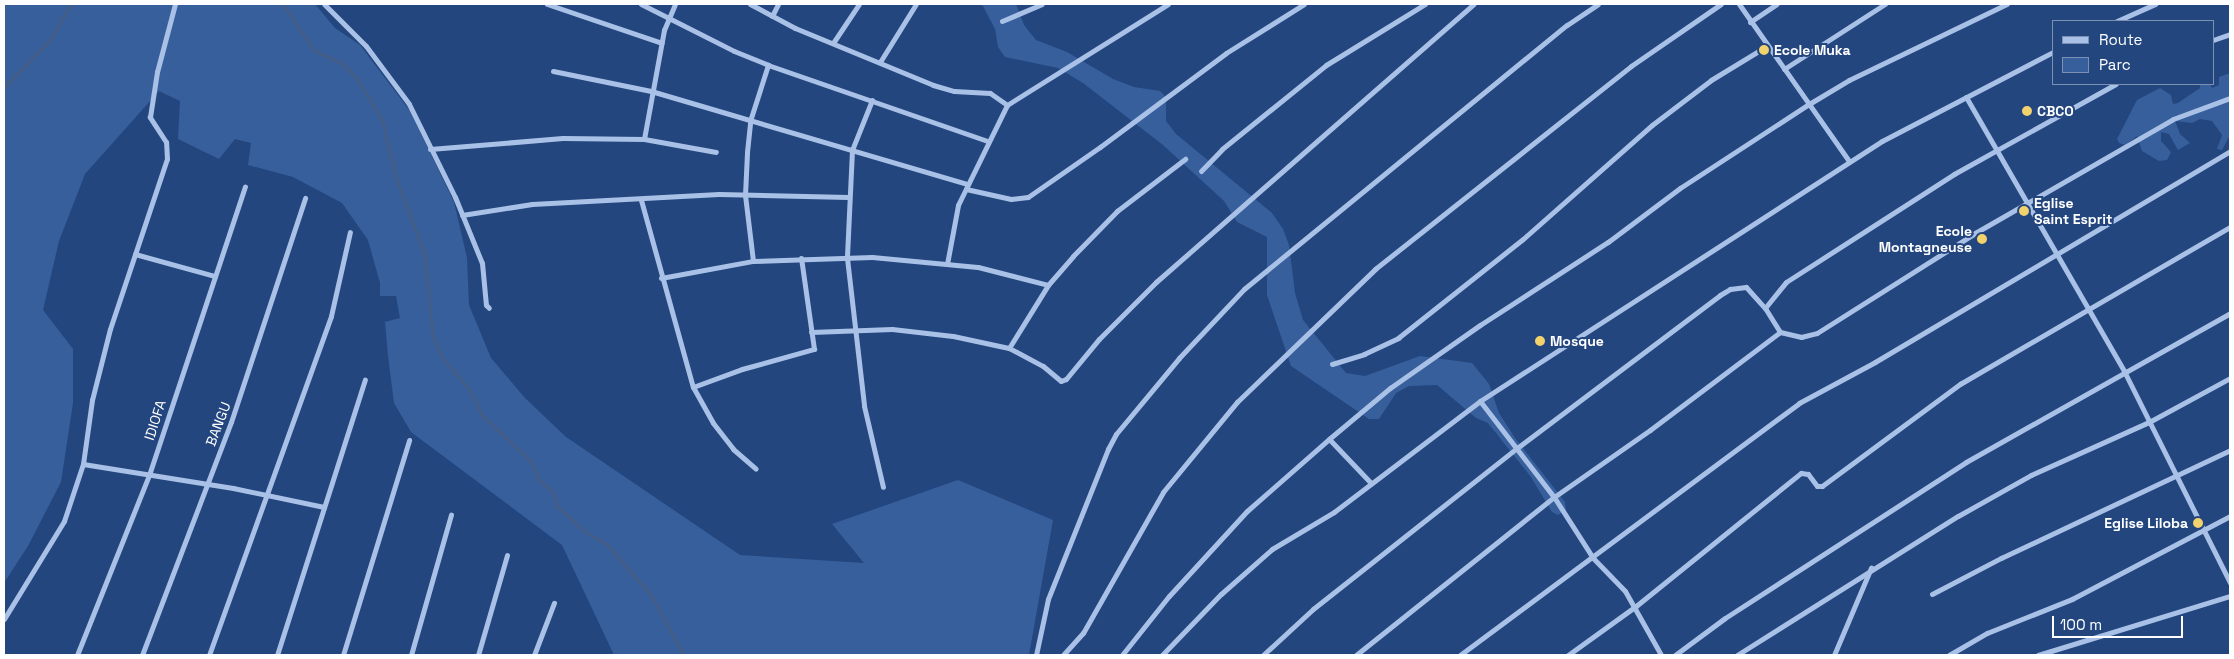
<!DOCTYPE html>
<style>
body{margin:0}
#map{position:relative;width:2234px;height:659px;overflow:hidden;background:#23467f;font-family:"Space Grotesk",sans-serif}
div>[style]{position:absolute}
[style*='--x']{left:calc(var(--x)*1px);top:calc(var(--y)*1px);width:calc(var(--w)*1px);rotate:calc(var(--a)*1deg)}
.green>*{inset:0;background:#375f9c}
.stream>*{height:2.5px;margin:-1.25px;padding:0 1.25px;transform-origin:1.25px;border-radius:1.25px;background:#445d87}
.minor>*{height:5px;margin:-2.5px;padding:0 2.5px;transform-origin:2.5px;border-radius:2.5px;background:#a9c1e6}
.dots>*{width:14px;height:14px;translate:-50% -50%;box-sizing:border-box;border:2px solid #23467f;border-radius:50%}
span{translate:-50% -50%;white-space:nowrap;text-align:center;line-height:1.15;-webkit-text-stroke:4px #23467f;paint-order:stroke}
.poi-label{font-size:14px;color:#fff;font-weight:700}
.left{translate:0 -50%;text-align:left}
.right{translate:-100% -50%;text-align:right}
.street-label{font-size:14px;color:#fff}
.frame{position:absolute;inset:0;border:5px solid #fff;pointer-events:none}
.legend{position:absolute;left:2052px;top:20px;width:162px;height:65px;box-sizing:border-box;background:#23467f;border:1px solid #7b90b2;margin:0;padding:6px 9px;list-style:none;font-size:15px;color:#fff}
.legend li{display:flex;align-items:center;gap:10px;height:25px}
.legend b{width:25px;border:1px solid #7b90b2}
.scale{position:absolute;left:2052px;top:616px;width:131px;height:22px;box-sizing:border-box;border:2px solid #fff;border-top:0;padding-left:6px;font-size:15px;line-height:18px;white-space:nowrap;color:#fff;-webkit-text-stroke:4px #23467f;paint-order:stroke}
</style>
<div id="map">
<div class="green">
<div style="clip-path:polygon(4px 4px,315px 4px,335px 28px,360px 45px,410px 111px,454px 202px,467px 258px,469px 305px,491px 358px,525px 398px,566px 437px,740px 555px,864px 563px,832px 524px,958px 480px,1053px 520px,1029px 655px,614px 655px,562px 545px,411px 432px,394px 403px,388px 356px,385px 322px,400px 318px,396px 296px,380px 296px,380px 283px,368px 240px,342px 203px,293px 177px,248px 165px,251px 143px,235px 139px,219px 159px,178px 139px,180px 101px,159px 91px,85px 174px,59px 241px,43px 310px,73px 349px,73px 403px,61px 482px,28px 546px,4px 583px)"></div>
<div style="clip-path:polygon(978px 4px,1016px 4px,1024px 25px,1036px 40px,1067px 52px,1113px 79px,1134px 87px,1160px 91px,1166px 97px,1166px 121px,1176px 134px,1272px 213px,1283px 229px,1289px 245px,1295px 293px,1303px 320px,1346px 373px,1365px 376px,1420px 356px,1472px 363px,1489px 384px,1499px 413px,1515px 438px,1565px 502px,1566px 510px,1558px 515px,1552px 512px,1531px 477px,1488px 423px,1476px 418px,1437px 385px,1409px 386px,1396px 393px,1379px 419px,1369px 419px,1291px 366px,1267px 295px,1267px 237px,1237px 222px,1224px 201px,1163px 145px,1083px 83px,1058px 68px,1005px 57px,998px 47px,995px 29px,983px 6px)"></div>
<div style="clip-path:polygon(2230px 73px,2230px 135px,2222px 150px,2217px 149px,2222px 135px,2212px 121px,2200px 119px,2192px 123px,2175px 121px,2180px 134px,2190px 143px,2178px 150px,2169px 134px,2161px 132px,2161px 141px,2171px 152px,2167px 160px,2159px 161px,2142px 151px,2137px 136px,2125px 145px,2119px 143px,2117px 139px,2137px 100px,2160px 88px,2171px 95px,2173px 104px,2178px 103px,2200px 88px,2200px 84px,2210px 84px,2212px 88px,2219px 85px,2219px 77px)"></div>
</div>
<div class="stream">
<div style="--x:283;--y:4;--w:57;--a:55.8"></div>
<div style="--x:315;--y:51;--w:30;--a:24"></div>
<div style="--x:342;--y:63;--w:21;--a:45"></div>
<div style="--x:357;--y:78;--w:50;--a:58.8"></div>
<div style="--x:383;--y:121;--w:57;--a:76.9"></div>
<div style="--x:396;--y:177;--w:83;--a:69.6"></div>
<div style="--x:425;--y:255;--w:80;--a:84.3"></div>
<div style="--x:433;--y:335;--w:24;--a:68"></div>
<div style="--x:442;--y:357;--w:43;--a:49.7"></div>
<div style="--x:470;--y:390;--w:28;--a:64"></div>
<div style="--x:482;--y:415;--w:69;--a:43.2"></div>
<div style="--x:532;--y:462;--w:19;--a:69"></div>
<div style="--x:539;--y:480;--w:18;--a:38"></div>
<div style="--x:553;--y:491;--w:17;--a:73"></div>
<div style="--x:558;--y:507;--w:39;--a:42"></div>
<div style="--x:587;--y:533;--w:23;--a:29"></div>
<div style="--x:607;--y:544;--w:69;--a:49.1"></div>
<div style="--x:652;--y:596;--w:67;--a:61.5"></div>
<div style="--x:4;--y:87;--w:64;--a:-45.6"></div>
<div style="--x:49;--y:41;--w:43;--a:-59.3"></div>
</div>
<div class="minor">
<div style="--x:324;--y:4;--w:59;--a:45"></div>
<div style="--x:366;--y:46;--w:72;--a:53.4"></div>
<div style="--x:409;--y:104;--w:104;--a:63.7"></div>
<div style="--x:455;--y:197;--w:71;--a:67.8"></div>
<div style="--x:482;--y:263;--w:42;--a:84.6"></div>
<div style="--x:486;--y:305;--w:4;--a:45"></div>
<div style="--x:547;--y:4;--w:121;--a:18.7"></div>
<div style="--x:641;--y:4;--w:104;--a:26.8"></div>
<div style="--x:734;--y:51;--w:37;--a:22"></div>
<div style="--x:768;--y:65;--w:233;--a:19.1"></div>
<div style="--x:750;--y:4;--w:51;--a:28.1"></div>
<div style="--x:795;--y:28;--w:149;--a:22.4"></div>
<div style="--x:933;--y:85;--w:22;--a:16"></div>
<div style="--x:954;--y:91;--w:36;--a:3"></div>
<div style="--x:990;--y:93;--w:21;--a:35"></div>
<div style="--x:1739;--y:4;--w:192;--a:55"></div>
<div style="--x:772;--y:16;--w:13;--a:-63"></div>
<div style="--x:1002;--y:21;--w:43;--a:-23"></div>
<div style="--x:2117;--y:21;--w:42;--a:-24.1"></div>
<div style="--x:1750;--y:22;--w:32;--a:-34"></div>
<div style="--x:2213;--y:40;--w:18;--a:-19"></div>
<div style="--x:833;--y:43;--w:47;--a:-56.3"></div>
<div style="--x:880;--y:62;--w:68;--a:-58.2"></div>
<div style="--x:1784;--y:69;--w:120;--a:-32.8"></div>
<div style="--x:553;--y:71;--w:100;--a:11.5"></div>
<div style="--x:651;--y:91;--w:330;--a:16.4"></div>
<div style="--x:1966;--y:97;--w:316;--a:60"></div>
<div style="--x:2124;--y:371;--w:237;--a:63.4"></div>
<div style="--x:872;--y:100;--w:54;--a:111.8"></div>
<div style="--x:852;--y:150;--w:108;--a:92.7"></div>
<div style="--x:847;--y:258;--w:149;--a:83.4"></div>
<div style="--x:864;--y:406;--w:83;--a:76.8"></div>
<div style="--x:644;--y:139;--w:111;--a:-79.6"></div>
<div style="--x:664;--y:30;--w:28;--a:-67"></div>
<div style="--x:430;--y:149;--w:133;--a:-4.7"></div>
<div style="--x:563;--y:138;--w:81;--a:0.7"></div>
<div style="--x:644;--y:139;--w:73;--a:10.2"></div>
<div style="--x:1201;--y:171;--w:30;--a:-46"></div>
<div style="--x:1222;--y:149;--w:134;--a:-38.9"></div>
<div style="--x:1326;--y:65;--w:116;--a:-31.6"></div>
<div style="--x:966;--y:189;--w:46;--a:12.5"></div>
<div style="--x:1011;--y:199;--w:17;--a:-7"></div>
<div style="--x:1028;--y:197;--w:88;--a:-34.8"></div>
<div style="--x:1100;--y:147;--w:157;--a:-36.7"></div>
<div style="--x:1226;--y:53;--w:92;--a:-32.1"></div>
<div style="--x:641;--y:200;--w:194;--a:74.5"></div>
<div style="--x:693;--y:387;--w:41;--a:60.9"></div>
<div style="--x:713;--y:423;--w:33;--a:52"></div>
<div style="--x:733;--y:449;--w:30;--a:41"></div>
<div style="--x:462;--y:215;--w:71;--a:-8.9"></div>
<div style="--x:532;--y:204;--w:187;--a:-3.1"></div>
<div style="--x:719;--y:194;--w:129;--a:1.3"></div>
<div style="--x:135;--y:254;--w:83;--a:15.4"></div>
<div style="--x:753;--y:261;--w:66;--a:-96.9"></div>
<div style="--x:745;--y:195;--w:43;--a:-87.3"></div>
<div style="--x:747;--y:152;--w:31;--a:-84"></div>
<div style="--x:750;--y:121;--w:59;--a:-72.2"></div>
<div style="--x:947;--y:264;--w:60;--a:-79.4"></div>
<div style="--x:958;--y:205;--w:111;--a:-63.9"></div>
<div style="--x:1007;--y:105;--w:190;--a:-32.1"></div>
<div style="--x:661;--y:278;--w:94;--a:-10.5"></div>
<div style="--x:753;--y:261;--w:119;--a:-1.9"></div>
<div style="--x:872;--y:257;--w:106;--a:5.4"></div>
<div style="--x:978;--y:267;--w:72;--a:14.4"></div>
<div style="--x:811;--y:332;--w:81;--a:-2.1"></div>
<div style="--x:892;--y:329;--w:61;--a:6.5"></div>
<div style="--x:953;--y:336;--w:57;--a:12.1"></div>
<div style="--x:1009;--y:348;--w:38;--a:28"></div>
<div style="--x:1043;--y:366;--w:23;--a:40"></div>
<div style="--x:1061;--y:381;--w:5;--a:-22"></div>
<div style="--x:1066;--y:379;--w:52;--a:-50.5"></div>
<div style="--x:1099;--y:339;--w:81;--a:-45"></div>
<div style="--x:1156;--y:282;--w:422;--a:-41.2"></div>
<div style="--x:1780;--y:332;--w:22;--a:13"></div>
<div style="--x:1801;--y:337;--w:16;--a:-14"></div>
<div style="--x:1817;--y:333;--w:187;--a:-32.3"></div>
<div style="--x:1975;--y:233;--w:228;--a:-29.9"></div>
<div style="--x:2173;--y:119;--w:61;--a:-20.2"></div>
<div style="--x:1009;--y:348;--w:74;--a:-58.2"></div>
<div style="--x:1048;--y:285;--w:38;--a:-49"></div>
<div style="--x:1073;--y:256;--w:63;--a:-45.6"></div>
<div style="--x:1117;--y:211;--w:86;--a:-37.4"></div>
<div style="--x:1332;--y:364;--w:34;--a:-17"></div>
<div style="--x:1364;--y:354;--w:38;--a:-25"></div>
<div style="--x:1398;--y:338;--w:159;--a:-38.4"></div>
<div style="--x:1523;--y:239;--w:172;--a:-41.5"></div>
<div style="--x:1652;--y:125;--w:74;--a:-37.3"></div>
<div style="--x:1711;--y:80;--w:66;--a:-31.3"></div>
<div style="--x:693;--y:387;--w:52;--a:-20.2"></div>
<div style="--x:742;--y:369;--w:75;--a:-15.5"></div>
<div style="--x:814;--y:349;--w:92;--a:-98.1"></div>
<div style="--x:1480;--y:401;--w:121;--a:52.4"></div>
<div style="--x:1554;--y:497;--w:72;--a:57.4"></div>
<div style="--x:1593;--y:558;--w:46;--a:45.9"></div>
<div style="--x:1625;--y:591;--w:73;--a:60.6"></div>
<div style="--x:83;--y:464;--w:152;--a:9.1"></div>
<div style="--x:233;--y:488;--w:93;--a:11.8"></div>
<div style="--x:1370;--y:482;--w:59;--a:-133.6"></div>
<div style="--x:1329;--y:439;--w:80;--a:-39.9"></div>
<div style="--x:1390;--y:388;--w:110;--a:-35"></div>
<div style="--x:1480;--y:325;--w:153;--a:-33"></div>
<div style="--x:1608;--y:242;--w:90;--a:-36.9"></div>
<div style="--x:1680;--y:188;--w:154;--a:-33.1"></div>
<div style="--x:1809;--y:104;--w:47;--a:-31"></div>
<div style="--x:1849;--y:80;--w:175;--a:-25.7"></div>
<div style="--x:1932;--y:594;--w:78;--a:-27.6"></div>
<div style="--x:2001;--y:558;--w:253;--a:-25.2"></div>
<div style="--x:4;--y:619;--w:115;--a:-58.5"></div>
<div style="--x:64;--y:521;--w:60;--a:-71.6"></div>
<div style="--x:83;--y:464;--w:65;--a:-82"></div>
<div style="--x:92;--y:400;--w:73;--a:-75.8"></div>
<div style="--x:110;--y:329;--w:179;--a:-71.5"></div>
<div style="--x:167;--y:159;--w:17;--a:-93"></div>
<div style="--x:166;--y:142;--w:30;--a:-123"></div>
<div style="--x:150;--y:117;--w:46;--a:-81.2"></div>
<div style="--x:157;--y:72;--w:70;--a:-75.2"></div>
<div style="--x:77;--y:655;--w:194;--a:-68.2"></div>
<div style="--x:149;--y:475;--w:304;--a:-71.6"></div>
<div style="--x:142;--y:655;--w:249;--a:-69.1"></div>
<div style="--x:231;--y:422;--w:236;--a:-71.7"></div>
<div style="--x:209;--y:655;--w:360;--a:-70.2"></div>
<div style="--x:331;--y:316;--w:86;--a:-77.3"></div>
<div style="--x:277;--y:655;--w:289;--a:-72.3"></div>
<div style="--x:343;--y:655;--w:225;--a:-72.9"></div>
<div style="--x:411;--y:655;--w:146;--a:-74.1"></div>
<div style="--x:478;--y:655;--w:104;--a:-73.8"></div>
<div style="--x:534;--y:655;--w:56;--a:-69"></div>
<div style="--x:1036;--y:655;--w:57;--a:-77.9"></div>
<div style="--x:1048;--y:599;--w:162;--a:-68.2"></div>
<div style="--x:1108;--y:449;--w:17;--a:-62"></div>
<div style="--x:1116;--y:434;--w:99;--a:-50.3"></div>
<div style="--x:1179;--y:358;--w:95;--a:-46.7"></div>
<div style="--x:1244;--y:289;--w:417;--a:-39.3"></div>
<div style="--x:1567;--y:25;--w:37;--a:-34"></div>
<div style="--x:1063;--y:655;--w:30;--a:-48"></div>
<div style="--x:1083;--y:633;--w:162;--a:-60.4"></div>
<div style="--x:1163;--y:492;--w:117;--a:-50.6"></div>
<div style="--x:1237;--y:402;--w:192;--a:-43.9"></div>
<div style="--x:1375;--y:269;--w:327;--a:-38.4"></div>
<div style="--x:1631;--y:66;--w:109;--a:-34.6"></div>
<div style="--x:1122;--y:655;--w:75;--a:-51.5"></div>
<div style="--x:1169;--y:596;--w:115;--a:-47.5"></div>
<div style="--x:1247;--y:511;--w:109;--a:-41.3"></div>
<div style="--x:1162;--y:655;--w:85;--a:-46"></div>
<div style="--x:1221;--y:594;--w:68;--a:-41.4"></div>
<div style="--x:1272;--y:549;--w:72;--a:-30.8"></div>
<div style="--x:1334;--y:512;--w:183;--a:-37.2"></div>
<div style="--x:1480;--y:401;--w:479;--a:-32.9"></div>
<div style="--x:1882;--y:141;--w:193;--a:-27.5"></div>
<div style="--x:1263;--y:655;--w:68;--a:-42.6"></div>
<div style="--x:1313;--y:609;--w:260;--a:-38.3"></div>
<div style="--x:1517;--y:448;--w:254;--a:-37"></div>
<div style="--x:1720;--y:295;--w:12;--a:-31"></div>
<div style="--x:1730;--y:289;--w:16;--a:-7"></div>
<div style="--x:1746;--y:287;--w:28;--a:48"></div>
<div style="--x:1356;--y:655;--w:253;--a:-38.6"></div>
<div style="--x:1554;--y:497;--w:117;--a:-34.9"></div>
<div style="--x:1650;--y:430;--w:163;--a:-37"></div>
<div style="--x:1780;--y:332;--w:28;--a:-122"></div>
<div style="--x:1765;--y:308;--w:33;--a:-51"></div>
<div style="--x:1786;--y:282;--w:200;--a:-32.7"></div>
<div style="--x:1954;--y:174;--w:185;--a:-29.1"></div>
<div style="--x:1460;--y:655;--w:422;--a:-36.6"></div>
<div style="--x:1799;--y:403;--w:86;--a:-28.3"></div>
<div style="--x:1875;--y:362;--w:413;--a:-30.7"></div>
<div style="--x:1568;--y:655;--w:84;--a:-35.8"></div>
<div style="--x:1636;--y:606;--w:212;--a:-38.9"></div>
<div style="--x:1801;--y:473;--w:7;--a:8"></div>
<div style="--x:1808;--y:474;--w:15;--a:53"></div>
<div style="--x:1817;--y:486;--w:5;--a:0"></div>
<div style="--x:1822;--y:486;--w:172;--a:-36.5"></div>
<div style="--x:1960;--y:384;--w:312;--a:-30.2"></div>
<div style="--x:1675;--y:655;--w:62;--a:-36.5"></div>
<div style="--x:1725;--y:618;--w:287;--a:-32.9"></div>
<div style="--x:1966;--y:462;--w:303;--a:-29.4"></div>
<div style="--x:1737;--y:655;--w:261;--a:-32.2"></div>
<div style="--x:1958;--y:516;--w:84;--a:-29.3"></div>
<div style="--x:2031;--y:475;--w:129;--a:-24.2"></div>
<div style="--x:2149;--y:422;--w:92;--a:-28.5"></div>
<div style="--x:1834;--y:655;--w:95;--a:-67"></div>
<div style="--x:1949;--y:655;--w:44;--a:-30.1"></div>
<div style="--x:1987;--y:633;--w:92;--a:-21.8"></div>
<div style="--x:2072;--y:599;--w:178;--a:-27.7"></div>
<div style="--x:2038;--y:655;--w:201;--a:-17.1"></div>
</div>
<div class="dots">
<div style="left:1764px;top:50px;background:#f1d26c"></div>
<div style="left:2027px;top:111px;background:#f1d26c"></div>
<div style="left:2024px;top:211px;background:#f1d26c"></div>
<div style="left:1982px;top:239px;background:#f1d26c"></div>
<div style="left:1540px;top:341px;background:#f1d26c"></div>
<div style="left:2198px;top:523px;background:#f1d26c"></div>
</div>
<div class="poi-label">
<span class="left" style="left:1774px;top:50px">Ecole Muka</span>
<span class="left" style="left:2037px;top:111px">CBCO</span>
<span class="left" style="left:2034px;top:211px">Eglise<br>Saint Esprit</span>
<span class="right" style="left:1972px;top:239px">Ecole<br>Montagneuse</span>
<span class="left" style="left:1550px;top:341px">Mosque</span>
<span class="right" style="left:2188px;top:523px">Eglise Liloba</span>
</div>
<div class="street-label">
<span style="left:155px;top:420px;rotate:-72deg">IDIOFA</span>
<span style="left:218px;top:424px;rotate:-69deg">BANGU</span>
</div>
<div class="frame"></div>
<ul class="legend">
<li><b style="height:6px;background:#a9c1e6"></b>Route</li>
<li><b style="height:14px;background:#375f9c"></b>Parc</li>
</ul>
<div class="scale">100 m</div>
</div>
